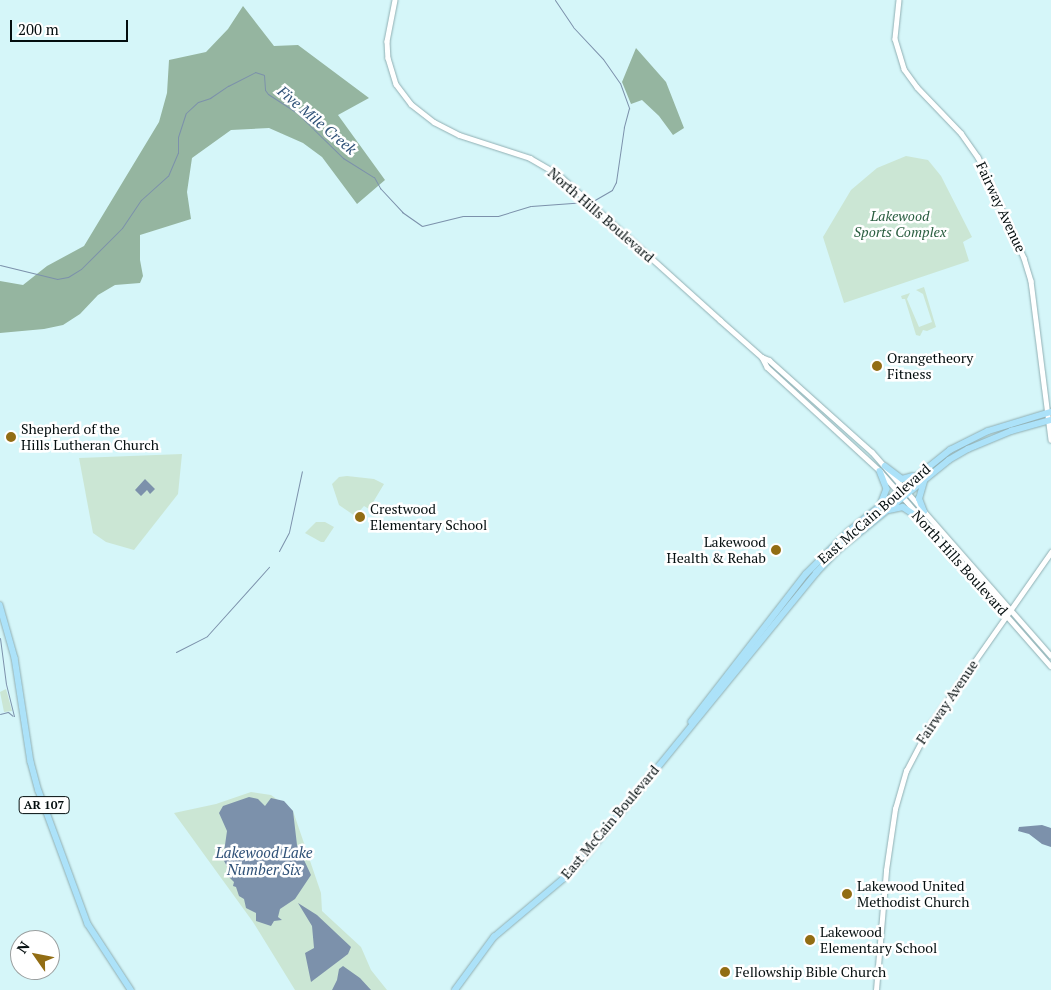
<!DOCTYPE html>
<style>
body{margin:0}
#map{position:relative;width:1051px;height:990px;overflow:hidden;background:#d5f6f9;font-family:"PT Serif",serif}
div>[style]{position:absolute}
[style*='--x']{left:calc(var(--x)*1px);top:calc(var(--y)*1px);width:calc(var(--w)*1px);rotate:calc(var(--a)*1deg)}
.green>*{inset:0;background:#cbe6d4}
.forest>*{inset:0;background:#95b5a0}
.water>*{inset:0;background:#7c91ab}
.stream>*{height:1px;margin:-0.5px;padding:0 0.5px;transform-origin:0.5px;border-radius:0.5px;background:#7c91ab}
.roads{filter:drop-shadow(0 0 1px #90afb3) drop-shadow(0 0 1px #90afb3)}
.tertiary>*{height:4.5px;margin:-2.25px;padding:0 2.25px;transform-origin:2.25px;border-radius:2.25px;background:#fff}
.primary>*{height:5.5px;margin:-2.75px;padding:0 2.75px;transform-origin:2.75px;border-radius:2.75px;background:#ace2f9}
.dots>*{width:14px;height:14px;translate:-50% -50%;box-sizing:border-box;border:2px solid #fff;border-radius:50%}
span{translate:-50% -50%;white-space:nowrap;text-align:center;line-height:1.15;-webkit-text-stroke:5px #fff;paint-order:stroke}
.shield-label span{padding:1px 4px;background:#fff;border:1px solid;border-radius:4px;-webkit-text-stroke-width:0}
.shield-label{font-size:12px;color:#040e0f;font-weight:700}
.street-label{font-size:14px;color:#040e0f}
.park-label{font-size:14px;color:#2a5e40;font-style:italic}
.poi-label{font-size:14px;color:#040e0f}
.left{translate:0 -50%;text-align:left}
.right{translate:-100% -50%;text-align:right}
.water-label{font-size:15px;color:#305278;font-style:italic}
.north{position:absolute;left:10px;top:930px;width:50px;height:50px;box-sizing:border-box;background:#fff;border:1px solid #9b9f9f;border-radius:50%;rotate:303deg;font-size:14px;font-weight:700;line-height:20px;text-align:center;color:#040e0f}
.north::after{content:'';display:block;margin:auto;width:18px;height:22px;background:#926d14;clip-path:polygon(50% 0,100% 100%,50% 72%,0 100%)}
.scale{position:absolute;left:10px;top:20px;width:118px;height:22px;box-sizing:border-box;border:2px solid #040e0f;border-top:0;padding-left:6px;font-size:15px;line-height:18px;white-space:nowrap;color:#040e0f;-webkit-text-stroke:4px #fff;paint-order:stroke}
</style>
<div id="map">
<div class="green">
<div style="clip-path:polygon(906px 156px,928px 160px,941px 176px,972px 237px,963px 242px,969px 261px,844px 303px,823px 237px,851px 190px,877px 168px)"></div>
<div style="clip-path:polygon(924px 287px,936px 327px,927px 331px,923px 330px,920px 336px,916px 335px,905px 299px,902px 299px,901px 296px,910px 293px,907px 299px,919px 327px,932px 322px,923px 294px,916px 290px)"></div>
<div style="clip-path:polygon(182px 454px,178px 494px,134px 550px,106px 542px,93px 533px,79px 458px)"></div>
<div style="clip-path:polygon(347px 476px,374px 479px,384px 484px,369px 509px,364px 506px,355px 516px,339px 505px,332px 484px,339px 477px)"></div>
<div style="clip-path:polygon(316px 522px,325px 522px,334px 527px,324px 542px,321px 542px,305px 533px)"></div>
<div style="clip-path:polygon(6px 689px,12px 711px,4px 712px,0 692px)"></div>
<div style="clip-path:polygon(251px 792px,271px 795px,293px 811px,321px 893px,322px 911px,361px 947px,371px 970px,387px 990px,295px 990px,253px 922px,174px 813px,216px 804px)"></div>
</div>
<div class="forest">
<div style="clip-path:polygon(243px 6px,274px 46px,298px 45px,369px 98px,338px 115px,385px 180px,357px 204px,322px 157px,303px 143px,269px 128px,231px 130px,192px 158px,187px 192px,191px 219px,140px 235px,140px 260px,143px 276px,140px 283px,115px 285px,98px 295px,80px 314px,63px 325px,44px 329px,0 333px,0 281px,23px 285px,47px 266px,84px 246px,159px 122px,167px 93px,169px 60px,206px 52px,228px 29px)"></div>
<div style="clip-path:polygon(636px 48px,666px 82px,684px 128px,673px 135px,659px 116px,642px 100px,631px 104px,622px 82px)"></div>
</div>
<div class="water">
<div style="clip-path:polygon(145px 479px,155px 489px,150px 494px,147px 490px,141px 496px,135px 490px)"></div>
<div style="clip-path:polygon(249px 797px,258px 799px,265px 806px,271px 798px,284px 801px,293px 811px,297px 845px,311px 875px,295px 899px,280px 909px,278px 917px,282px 920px,274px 921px,271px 926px,256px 921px,256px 913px,246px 908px,244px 899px,239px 896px,236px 887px,233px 886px,234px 882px,229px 877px,229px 870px,223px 859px,227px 831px,219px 813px,223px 806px)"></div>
<div style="clip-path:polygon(1042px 825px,1051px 828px,1051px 847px,1042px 844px,1029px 834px,1018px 831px,1019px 827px)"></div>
<div style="clip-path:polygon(298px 903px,317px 915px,351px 947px,348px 954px,311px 982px,305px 953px,314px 948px,312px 926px)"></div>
<div style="clip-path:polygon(343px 966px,360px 978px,371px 990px,332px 990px,337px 980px,339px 969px)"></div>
</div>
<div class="stream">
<div style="--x:555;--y:0;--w:32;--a:56"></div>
<div style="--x:573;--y:27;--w:44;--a:46.8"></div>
<div style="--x:603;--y:59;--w:29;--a:55"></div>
<div style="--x:620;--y:83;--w:27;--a:70"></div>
<div style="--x:629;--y:108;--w:20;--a:105"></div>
<div style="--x:624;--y:127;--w:56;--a:98.3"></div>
<div style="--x:616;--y:182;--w:9;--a:117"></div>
<div style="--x:612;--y:190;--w:20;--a:150"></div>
<div style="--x:595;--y:200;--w:5;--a:169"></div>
<div style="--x:0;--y:265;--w:59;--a:13.8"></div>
<div style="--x:57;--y:279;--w:11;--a:-10"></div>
<div style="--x:68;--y:277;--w:15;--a:-32"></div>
<div style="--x:81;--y:269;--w:58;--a:-45"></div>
<div style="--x:122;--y:228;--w:34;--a:-56"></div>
<div style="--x:141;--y:200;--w:36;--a:-42"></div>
<div style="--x:168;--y:176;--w:25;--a:-67"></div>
<div style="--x:178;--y:153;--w:16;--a:-90"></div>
<div style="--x:178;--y:137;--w:25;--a:-72"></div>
<div style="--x:186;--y:113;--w:16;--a:-43"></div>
<div style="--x:198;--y:102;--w:13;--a:-18"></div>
<div style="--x:210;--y:98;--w:22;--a:-34"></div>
<div style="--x:228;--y:86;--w:30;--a:-27"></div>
<div style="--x:255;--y:72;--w:9;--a:18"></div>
<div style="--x:264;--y:75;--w:15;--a:86"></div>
<div style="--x:265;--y:90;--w:5;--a:53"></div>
<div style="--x:268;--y:94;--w:33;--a:33"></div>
<div style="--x:296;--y:112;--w:66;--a:44.4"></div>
<div style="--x:343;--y:158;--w:36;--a:32"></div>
<div style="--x:374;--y:177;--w:13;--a:61"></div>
<div style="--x:380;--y:188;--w:33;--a:47"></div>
<div style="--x:402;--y:212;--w:24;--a:35"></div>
<div style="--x:422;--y:226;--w:42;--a:-13.7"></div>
<div style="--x:463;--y:216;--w:35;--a:0"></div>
<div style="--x:498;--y:216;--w:34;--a:-17"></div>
<div style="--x:531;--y:206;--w:55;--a:-4.2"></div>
<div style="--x:279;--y:551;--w:21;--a:-62"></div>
<div style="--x:289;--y:532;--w:62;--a:-78"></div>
<div style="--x:0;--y:638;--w:46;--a:82.6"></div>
<div style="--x:6;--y:684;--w:33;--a:76"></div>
<div style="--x:176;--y:652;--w:35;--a:-27"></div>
<div style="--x:207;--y:636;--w:93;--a:-48.1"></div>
<div style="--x:0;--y:714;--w:8;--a:-14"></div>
<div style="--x:8;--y:712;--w:6;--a:39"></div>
</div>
<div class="roads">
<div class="tertiary">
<div style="--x:395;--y:0;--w:42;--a:101"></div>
<div style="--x:387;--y:41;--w:17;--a:87"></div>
<div style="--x:388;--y:58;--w:27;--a:73"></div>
<div style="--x:396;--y:84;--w:25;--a:53"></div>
<div style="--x:411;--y:104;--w:29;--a:38"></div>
<div style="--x:434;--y:122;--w:28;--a:27"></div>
<div style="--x:459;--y:135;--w:75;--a:17.9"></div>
<div style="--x:530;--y:158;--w:32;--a:30"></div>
<div style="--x:558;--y:174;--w:218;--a:42"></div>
<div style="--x:720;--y:320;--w:56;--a:41.4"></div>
<div style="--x:762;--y:357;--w:8;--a:23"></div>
<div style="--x:769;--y:360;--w:138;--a:41.8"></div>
<div style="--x:872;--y:452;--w:271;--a:48.7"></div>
<div style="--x:899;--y:0;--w:39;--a:96"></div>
<div style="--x:895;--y:39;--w:31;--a:73"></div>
<div style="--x:904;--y:69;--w:22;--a:54"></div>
<div style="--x:917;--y:87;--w:64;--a:46.3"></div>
<div style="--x:961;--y:133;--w:29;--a:55"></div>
<div style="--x:978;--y:157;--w:111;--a:65.5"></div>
<div style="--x:1024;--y:258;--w:24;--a:73"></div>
<div style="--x:1031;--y:281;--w:160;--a:82.8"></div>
<div style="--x:762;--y:357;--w:11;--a:63"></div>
<div style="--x:767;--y:367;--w:154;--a:42.6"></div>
<div style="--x:880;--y:471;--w:259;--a:48.8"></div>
<div style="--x:876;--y:990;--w:120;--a:-85.2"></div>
<div style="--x:886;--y:870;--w:62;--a:-81.6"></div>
<div style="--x:895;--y:809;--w:40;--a:-74"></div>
<div style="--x:906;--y:771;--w:52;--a:-62.4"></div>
<div style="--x:930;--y:725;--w:211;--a:-55"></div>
</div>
<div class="primary">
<div style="--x:885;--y:466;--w:21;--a:37"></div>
<div style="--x:902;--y:479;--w:11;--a:-15"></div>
<div style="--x:880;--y:471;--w:19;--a:69"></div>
<div style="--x:887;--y:489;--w:14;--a:111"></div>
<div style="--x:889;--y:510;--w:14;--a:-12"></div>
<div style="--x:903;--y:507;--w:18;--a:34"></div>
<div style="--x:924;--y:512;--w:14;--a:-111"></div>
<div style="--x:919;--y:499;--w:19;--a:-74"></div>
<div style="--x:0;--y:605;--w:55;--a:74.2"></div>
<div style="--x:15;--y:658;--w:105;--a:81.3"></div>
<div style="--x:31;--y:762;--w:30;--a:75"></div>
<div style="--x:39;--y:791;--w:142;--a:69.8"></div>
<div style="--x:88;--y:924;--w:79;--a:56.9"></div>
<div style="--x:691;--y:722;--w:187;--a:-52.2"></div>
<div style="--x:806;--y:574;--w:59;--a:-45"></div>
<div style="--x:848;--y:532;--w:131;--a:-38.8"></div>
<div style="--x:950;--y:450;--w:42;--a:-26.6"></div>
<div style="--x:988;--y:431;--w:66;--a:-16.8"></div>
<div style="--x:455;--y:990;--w:66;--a:-53.7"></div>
<div style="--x:494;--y:937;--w:90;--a:-40"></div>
<div style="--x:563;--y:879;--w:28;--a:-45"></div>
<div style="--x:583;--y:859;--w:369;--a:-50.8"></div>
<div style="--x:816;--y:573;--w:30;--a:-46"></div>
<div style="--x:837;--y:551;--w:144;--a:-39.1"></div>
<div style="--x:949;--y:460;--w:22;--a:-30"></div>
<div style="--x:968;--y:449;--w:47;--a:-22.7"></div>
<div style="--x:1011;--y:431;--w:41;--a:-15.4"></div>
</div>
</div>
<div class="dots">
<div style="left:877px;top:366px;background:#926d14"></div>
<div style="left:11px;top:437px;background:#926d14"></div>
<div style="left:360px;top:517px;background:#926d14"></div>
<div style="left:776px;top:550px;background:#926d14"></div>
<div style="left:847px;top:894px;background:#926d14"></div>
<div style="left:810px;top:940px;background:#926d14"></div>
<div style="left:725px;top:972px;background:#926d14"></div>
</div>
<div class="shield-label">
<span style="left:44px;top:805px">AR 107</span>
</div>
<div class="street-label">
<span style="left:1001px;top:207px;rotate:65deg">Fairway Avenue</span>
<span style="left:601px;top:215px;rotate:41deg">North Hills Boulevard</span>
<span style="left:874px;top:514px;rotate:-41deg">East McCain Boulevard</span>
<span style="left:960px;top:563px;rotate:48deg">North Hills Boulevard</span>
<span style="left:947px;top:702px;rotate:-56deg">Fairway Avenue</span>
<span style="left:610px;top:822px;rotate:-50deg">East McCain Boulevard</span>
</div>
<div class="park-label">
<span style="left:900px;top:224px">Lakewood<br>Sports Complex</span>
</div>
<div class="poi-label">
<span class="left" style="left:887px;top:366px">Orangetheory<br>Fitness</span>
<span class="left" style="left:21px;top:437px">Shepherd of the<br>Hills Lutheran Church</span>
<span class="left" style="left:370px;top:517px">Crestwood<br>Elementary School</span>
<span class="right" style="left:766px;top:550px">Lakewood<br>Health &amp; Rehab</span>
<span class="left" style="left:857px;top:894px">Lakewood United<br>Methodist Church</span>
<span class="left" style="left:820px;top:940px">Lakewood<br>Elementary School</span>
<span class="left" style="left:735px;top:972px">Fellowship Bible Church</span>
</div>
<div class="water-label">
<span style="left:317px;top:120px;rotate:40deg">Five Mile Creek</span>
<span style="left:264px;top:861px">Lakewood Lake<br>Number Six</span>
</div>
<div class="north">N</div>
<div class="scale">200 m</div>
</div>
